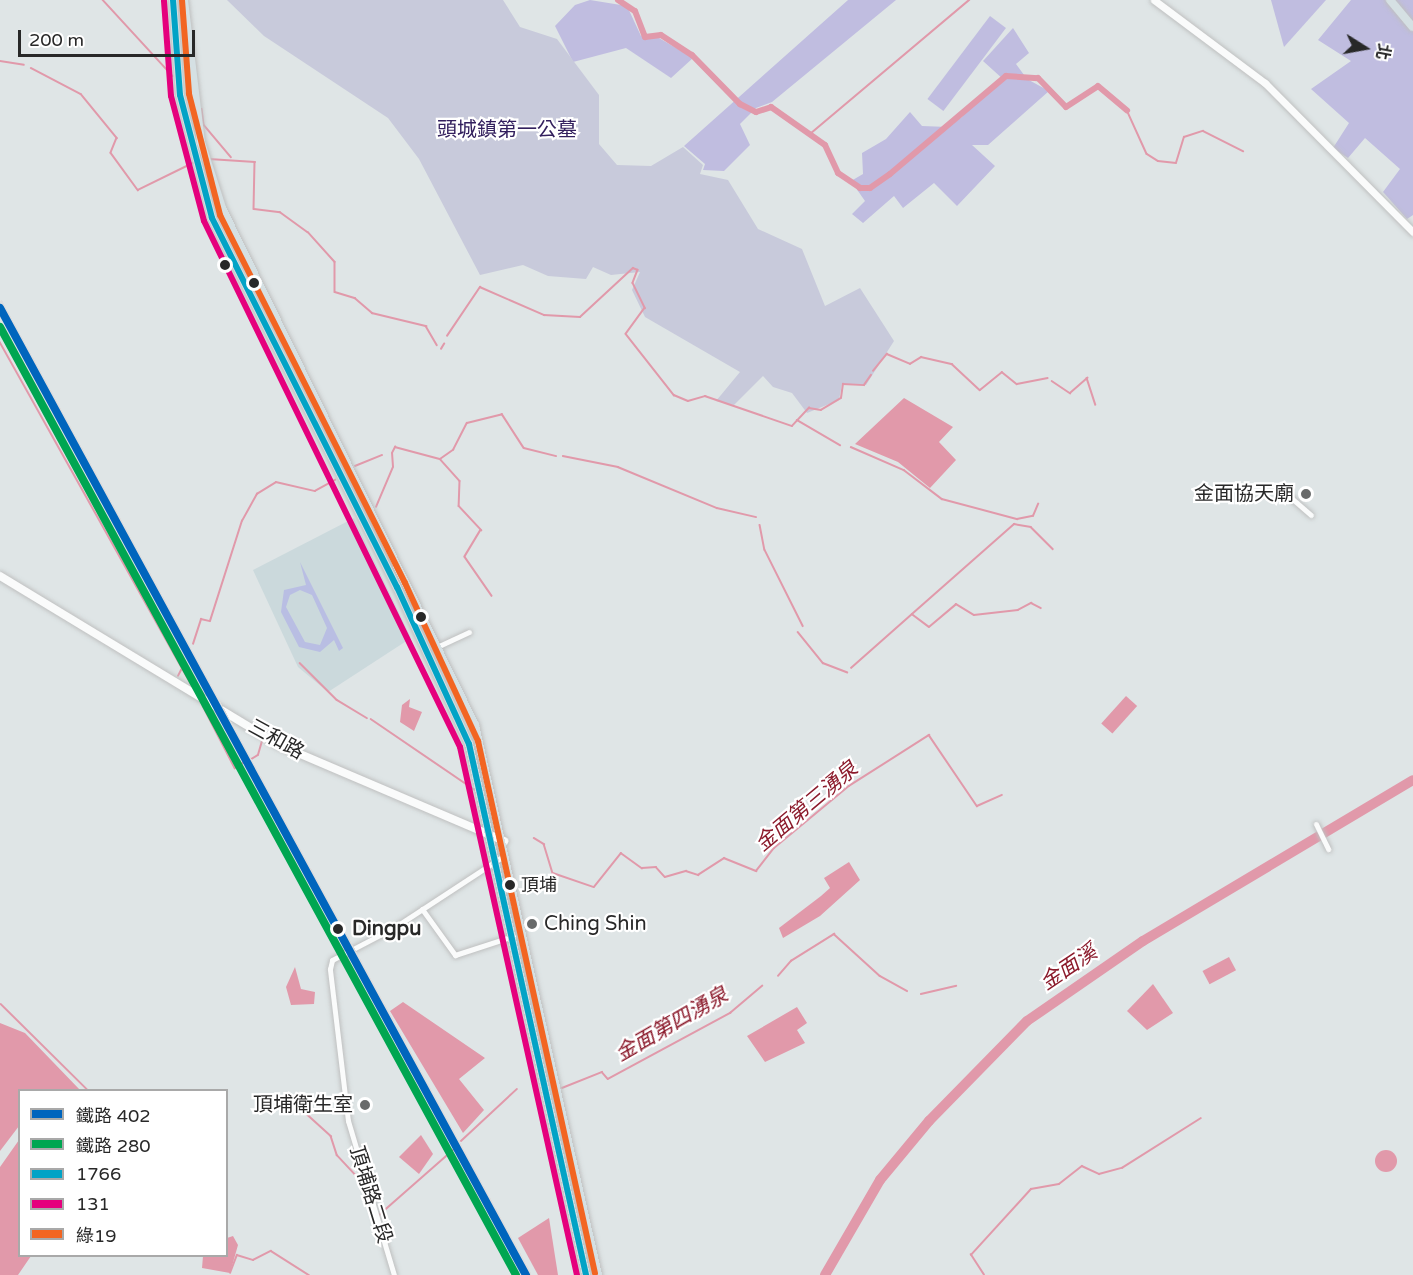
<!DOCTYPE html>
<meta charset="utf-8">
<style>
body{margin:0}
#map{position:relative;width:1413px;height:1275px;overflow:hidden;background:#dfe5e6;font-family:"Varela Round","Noto Sans TC",sans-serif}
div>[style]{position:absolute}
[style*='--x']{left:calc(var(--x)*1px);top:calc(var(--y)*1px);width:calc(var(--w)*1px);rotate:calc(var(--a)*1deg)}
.education>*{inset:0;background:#cbd9dc}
.green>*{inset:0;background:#c0bde0;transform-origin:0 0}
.cemetery>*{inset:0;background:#c8cadb}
.pitch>*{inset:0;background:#b9bee3}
.water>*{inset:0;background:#e199aa;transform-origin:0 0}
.round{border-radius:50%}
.stream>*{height:1.5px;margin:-0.75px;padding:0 0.75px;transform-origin:0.75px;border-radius:0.75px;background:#e199aa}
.canal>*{height:6px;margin:-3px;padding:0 3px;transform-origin:3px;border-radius:3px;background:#e199aa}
.river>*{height:10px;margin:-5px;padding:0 5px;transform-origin:5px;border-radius:5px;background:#e199aa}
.roads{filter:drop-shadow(0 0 2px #bfc0c0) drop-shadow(0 0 2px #bfc0c0)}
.minor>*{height:5px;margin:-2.5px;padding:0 2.5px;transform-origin:2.5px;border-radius:2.5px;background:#fafbfb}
.tertiary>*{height:7px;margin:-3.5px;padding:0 3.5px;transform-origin:3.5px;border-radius:3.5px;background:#fafbfb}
.secondary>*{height:8px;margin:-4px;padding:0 4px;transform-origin:4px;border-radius:4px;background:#fafbfb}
.primary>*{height:8px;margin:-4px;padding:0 4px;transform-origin:4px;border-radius:4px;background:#d5e0e3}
.rail>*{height:4px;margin-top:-2px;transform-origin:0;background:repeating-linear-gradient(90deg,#fff 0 4.5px,#dedddd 0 9px);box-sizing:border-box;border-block:2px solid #dedddd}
.bus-1>*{height:6px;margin:-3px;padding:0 3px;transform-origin:3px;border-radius:3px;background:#02a3c6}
.bus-2>*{height:6px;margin:-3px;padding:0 3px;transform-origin:3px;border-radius:3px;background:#e5007d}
.bus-3>*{height:6px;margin:-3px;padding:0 3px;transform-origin:3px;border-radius:3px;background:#f26522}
.rail-1>*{height:8px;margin:-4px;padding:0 4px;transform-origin:4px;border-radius:4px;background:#0065bd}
.rail-2>*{height:8px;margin:-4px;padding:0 4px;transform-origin:4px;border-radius:4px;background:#00a651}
.dots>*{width:16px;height:16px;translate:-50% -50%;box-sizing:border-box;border:3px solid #fff;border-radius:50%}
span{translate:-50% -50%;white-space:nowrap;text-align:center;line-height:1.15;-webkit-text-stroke:4.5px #fff;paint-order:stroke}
.bus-label{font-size:18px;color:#282828}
.left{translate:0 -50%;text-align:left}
.park-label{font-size:20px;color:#33205e}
.poi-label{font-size:20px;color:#282828}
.right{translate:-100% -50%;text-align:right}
.street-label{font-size:20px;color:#282828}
.stop-label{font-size:20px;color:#282828;font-weight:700}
.water-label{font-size:21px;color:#8b1a2b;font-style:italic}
.legend{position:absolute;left:18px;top:1089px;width:210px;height:168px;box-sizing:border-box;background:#fff;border:2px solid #a9a9a9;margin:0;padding:8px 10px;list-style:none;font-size:18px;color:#282828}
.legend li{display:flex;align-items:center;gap:12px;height:30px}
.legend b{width:30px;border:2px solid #a9a9a9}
.north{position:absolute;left:1335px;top:18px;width:60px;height:60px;-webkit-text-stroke:4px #fff;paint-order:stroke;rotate:101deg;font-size:16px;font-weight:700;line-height:24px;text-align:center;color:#282828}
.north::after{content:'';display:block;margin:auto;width:21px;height:27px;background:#282828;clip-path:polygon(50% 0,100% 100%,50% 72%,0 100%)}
.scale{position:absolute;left:18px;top:30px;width:177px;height:27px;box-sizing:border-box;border:3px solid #282828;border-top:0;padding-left:8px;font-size:18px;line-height:21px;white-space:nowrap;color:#282828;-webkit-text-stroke:4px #fff;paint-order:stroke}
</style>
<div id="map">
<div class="education">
<div style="clip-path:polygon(354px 518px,411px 638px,328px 692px,298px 667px,253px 570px)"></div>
</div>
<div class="green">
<div style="clip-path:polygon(590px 0,627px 6px,641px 36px,659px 38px,693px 58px,671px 78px,626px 48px,573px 62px,555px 26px,575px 5px)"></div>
<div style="clip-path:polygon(848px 0,896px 0,772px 102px,756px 108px,740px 124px,750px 145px,724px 171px,703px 170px,705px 164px,684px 146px)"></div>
<div style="clip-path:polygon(1271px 0,1326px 0,1284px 47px)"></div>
<div style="clip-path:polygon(1351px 0,1413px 0,1413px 215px,1407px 219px,1383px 192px,1400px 169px,1365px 138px,1348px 158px,1333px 148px,1349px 123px,1311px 89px,1351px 61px,1318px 40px)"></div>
<div style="left:990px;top:16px;width:20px;height:104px;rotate:37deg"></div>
<div style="clip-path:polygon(1013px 28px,1029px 53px,1016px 64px,1027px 79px,1049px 91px,988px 145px,972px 145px,995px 166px,957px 206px,934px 183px,903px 208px,894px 196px,863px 223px,852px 214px,865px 201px,851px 181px,863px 174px,862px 153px,886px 139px,910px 112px,922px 126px,948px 127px,962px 117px,979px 96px,1004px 80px,983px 61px)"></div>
</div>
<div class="cemetery">
<div style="clip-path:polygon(227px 0,503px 0,520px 27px,557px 39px,599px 95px,599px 144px,617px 165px,651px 166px,683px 147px,703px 165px,700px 174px,728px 180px,758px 229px,802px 249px,825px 306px,860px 288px,894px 341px,866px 385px,842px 384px,839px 400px,807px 413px,792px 393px,773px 387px,763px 376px,734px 405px,716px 401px,740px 372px,645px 317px,632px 290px,640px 272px,611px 275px,593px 267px,586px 279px,548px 276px,523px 265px,480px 275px,419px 159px,388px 118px,264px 36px)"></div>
</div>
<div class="pitch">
<div style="clip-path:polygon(evenodd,300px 562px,343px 648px,339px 651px,334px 640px,320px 652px,299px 647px,281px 612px,284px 590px,306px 585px,300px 562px,300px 590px,312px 595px,327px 628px,320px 645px,305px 642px,286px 607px,290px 595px,300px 590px)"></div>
</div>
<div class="water">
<div style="clip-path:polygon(904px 398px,953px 427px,939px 442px,956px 460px,930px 488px,898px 462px,855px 444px)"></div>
<div style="left:1126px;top:696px;width:15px;height:37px;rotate:42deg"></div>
<div style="clip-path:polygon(410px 699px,409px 707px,422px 712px,414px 731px,400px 722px,402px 705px)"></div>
<div style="clip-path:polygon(849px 862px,860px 880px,820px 916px,783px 938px,779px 928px,821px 896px,830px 888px,824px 878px)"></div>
<div style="left:1229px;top:957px;width:15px;height:30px;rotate:62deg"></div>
<div style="clip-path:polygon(295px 967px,301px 989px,315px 992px,314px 1004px,291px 1005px,286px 987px)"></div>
<div style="clip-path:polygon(1153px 984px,1173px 1013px,1147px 1030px,1127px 1011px)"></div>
<div style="clip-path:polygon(403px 1002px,485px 1058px,459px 1079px,484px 1110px,463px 1133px,390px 1011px)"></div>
<div style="clip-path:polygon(797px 1007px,807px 1023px,797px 1030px,805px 1043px,765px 1062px,747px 1036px)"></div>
<div style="clip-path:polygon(0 1023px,25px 1033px,80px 1090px,20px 1090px,19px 1126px,0 1151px)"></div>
<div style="clip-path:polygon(421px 1135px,433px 1154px,419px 1174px,399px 1157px)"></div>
<div style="clip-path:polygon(19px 1140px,20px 1256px,31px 1256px,18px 1275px,0 1275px,0 1167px)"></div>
<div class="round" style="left:1375px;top:1150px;width:22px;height:22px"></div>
<div style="clip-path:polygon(549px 1218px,558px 1275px,538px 1275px,518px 1238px)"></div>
<div style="clip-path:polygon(233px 1236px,238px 1245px,230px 1273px,202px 1268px,203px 1256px,226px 1256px,227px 1238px)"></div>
</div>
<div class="stream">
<div style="--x:103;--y:0;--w:103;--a:47.4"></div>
<div style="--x:0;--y:61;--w:24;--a:9"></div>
<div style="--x:31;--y:68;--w:56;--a:27.5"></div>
<div style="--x:81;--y:94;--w:57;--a:50.7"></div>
<div style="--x:117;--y:138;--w:16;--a:112"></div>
<div style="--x:111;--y:153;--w:46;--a:53.9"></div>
<div style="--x:138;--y:190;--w:64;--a:-26.2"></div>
<div style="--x:202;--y:109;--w:16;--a:83"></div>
<div style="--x:204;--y:125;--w:42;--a:49.8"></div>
<div style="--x:1127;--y:110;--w:48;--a:65.6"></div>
<div style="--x:1147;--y:154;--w:13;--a:32"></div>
<div style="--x:1158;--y:161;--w:18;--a:6"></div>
<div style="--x:1176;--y:163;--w:27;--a:-73"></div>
<div style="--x:1184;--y:137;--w:20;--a:-18"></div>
<div style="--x:1203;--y:131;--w:45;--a:26.6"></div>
<div style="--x:810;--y:134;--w:208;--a:-40.1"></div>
<div style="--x:209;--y:159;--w:46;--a:3.7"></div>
<div style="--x:255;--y:162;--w:47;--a:91.2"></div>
<div style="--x:254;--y:209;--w:26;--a:7"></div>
<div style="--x:280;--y:212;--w:34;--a:36"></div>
<div style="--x:308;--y:232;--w:40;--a:48"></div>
<div style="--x:335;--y:262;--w:30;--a:90"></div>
<div style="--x:335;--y:292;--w:21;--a:17"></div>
<div style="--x:355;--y:298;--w:23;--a:41"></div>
<div style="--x:372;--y:313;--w:56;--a:13.5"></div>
<div style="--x:426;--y:326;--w:22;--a:60"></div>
<div style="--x:447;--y:336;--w:59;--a:-56"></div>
<div style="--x:480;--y:287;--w:70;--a:23.6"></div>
<div style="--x:544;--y:315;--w:36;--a:3"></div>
<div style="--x:580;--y:317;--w:72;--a:-42.8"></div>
<div style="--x:633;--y:268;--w:5;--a:22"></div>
<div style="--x:638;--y:270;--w:14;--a:111"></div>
<div style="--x:633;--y:283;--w:28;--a:64"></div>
<div style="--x:645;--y:308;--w:32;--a:126"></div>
<div style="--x:626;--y:334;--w:78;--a:51.8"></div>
<div style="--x:674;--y:395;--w:15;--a:23"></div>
<div style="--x:688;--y:401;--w:18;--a:-16"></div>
<div style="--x:705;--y:396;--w:92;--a:19"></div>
<div style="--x:792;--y:426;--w:25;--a:-47"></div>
<div style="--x:809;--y:408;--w:12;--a:9"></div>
<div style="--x:821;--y:410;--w:23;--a:-31"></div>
<div style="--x:841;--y:398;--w:14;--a:-82"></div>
<div style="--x:843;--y:384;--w:21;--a:3"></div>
<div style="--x:864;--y:385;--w:12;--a:-55"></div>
<div style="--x:0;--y:342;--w:392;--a:60.8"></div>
<div style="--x:441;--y:349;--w:6;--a:-59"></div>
<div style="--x:873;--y:371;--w:22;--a:-51"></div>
<div style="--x:887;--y:354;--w:25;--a:23"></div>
<div style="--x:910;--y:364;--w:13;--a:-32"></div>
<div style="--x:921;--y:357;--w:32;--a:13"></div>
<div style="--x:952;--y:364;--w:38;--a:43"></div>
<div style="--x:980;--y:390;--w:28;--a:-39"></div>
<div style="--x:1002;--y:372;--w:19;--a:39"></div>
<div style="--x:1017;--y:384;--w:31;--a:-11"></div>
<div style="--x:1052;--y:381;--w:22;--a:34"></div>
<div style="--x:1070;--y:393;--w:23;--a:-41"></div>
<div style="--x:1087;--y:378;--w:28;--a:72"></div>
<div style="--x:797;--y:420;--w:50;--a:30.2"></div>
<div style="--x:851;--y:447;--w:58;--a:23.5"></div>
<div style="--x:904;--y:470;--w:48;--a:37.3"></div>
<div style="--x:942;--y:499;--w:78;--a:14.9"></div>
<div style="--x:1017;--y:519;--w:16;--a:-11"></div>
<div style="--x:1033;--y:516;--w:13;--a:-67"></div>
<div style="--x:392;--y:453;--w:7;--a:-63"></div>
<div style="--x:395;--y:447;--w:47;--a:14.9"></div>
<div style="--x:440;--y:459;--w:16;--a:-35"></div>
<div style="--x:453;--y:450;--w:30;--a:-63"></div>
<div style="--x:467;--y:423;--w:36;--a:-14"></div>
<div style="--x:502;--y:414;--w:40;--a:57.1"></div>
<div style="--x:524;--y:448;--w:33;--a:14"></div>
<div style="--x:563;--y:456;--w:56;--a:11.3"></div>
<div style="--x:618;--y:467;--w:107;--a:22.5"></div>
<div style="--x:717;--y:508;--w:40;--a:13"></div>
<div style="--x:441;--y:460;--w:28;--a:48"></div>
<div style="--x:460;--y:481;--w:25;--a:92"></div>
<div style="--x:459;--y:506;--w:33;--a:47"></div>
<div style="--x:481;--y:530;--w:31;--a:121"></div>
<div style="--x:465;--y:557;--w:47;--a:55.3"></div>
<div style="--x:355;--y:466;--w:29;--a:-22"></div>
<div style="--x:376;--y:507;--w:43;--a:-67"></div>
<div style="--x:393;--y:467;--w:13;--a:-94"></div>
<div style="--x:760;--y:525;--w:25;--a:79"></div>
<div style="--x:765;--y:550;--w:85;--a:63.4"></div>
<div style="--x:912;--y:614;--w:136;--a:-41.4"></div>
<div style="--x:1014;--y:524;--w:17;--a:10"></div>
<div style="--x:1031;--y:527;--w:31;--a:45"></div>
<div style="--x:798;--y:632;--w:40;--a:51"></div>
<div style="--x:823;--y:663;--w:26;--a:21"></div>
<div style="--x:193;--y:644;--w:26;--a:-72"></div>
<div style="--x:201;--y:619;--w:9;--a:13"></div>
<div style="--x:210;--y:621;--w:105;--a:-72.3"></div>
<div style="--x:242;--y:521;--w:31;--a:-61"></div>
<div style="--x:257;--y:494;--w:22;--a:-32"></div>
<div style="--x:276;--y:482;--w:40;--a:13"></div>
<div style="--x:315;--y:491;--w:23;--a:-29"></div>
<div style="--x:300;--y:663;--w:52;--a:45"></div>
<div style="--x:337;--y:700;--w:35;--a:31"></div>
<div style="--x:851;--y:668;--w:81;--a:-41.5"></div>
<div style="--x:912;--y:614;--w:21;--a:37"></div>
<div style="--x:929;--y:627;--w:35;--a:-40"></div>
<div style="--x:956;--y:604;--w:21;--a:31"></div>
<div style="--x:974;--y:615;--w:44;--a:-6.5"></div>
<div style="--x:1018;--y:610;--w:15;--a:-28"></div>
<div style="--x:1031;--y:603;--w:11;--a:27"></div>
<div style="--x:178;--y:676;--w:7;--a:-63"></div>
<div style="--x:203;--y:706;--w:70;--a:62.7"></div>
<div style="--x:235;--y:768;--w:9;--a:-32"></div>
<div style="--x:371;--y:719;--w:126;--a:34.3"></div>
<div style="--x:250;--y:760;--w:9;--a:-32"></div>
<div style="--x:258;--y:755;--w:15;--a:-74"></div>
<div style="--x:534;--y:838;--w:12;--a:31"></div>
<div style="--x:544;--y:844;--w:30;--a:73"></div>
<div style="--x:553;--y:873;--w:43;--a:18.9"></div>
<div style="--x:594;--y:887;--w:43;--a:-51.5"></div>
<div style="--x:621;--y:853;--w:26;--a:36"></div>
<div style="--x:642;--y:868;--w:14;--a:-4"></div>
<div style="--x:656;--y:867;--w:13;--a:48"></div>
<div style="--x:665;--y:877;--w:22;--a:-16"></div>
<div style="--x:686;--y:871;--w:13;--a:18"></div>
<div style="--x:698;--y:875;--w:31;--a:-33"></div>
<div style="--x:724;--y:858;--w:35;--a:22"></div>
<div style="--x:756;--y:871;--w:29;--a:-52"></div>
<div style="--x:774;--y:848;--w:97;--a:-39.6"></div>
<div style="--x:849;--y:786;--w:95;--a:-32.5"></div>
<div style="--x:929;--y:735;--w:86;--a:55.9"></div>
<div style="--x:977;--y:806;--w:27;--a:-24"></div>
<div style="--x:778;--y:976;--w:20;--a:-49"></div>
<div style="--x:791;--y:961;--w:51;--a:-32.1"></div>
<div style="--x:834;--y:934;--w:62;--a:42.4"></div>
<div style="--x:880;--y:976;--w:31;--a:29"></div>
<div style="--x:921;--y:994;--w:36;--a:-13"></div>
<div style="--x:1;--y:1004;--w:122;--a:44.7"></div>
<div style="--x:562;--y:1088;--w:43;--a:-21.8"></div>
<div style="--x:602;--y:1072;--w:9;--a:49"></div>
<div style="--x:608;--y:1079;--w:139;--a:-28.4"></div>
<div style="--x:730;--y:1013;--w:42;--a:-40.2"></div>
<div style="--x:298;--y:1106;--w:45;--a:42.3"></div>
<div style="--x:331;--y:1136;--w:20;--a:72"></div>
<div style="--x:337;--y:1155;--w:33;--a:47"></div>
<div style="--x:461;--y:1141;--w:76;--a:-42.9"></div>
<div style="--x:379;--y:1215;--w:98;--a:-41.3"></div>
<div style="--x:230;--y:1273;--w:19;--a:-69"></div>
<div style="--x:237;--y:1255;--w:17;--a:17"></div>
<div style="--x:253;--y:1260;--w:20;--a:-27"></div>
<div style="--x:271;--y:1251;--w:45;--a:32.3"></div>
<div style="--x:984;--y:1275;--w:24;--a:-123"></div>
<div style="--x:971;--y:1255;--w:89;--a:-47.7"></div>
<div style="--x:1031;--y:1189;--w:28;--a:-10"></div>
<div style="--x:1059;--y:1184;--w:29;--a:-38"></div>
<div style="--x:1082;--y:1166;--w:19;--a:25"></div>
<div style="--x:1099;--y:1174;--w:24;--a:-15"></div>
<div style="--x:1122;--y:1168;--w:93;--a:-32.3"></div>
</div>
<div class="canal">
<div style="--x:618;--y:0;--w:20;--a:33"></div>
<div style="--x:635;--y:11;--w:28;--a:69"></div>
<div style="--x:645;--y:37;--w:16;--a:-7"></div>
<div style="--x:661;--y:35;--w:37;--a:33"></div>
<div style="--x:692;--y:55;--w:69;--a:45.6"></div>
<div style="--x:740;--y:104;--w:18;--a:27"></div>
<div style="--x:756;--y:112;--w:16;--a:-18"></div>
<div style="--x:771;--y:107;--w:66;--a:35.1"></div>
<div style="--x:825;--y:145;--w:31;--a:65"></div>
<div style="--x:838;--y:173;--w:27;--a:34"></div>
<div style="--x:860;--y:188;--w:10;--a:0"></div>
<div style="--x:870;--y:188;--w:24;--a:-35"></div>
<div style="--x:890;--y:174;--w:152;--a:-40.2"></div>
<div style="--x:1006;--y:76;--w:32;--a:4"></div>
<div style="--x:1038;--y:78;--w:40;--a:46"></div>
<div style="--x:1066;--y:107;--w:38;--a:-33"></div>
<div style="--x:1098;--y:86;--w:38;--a:40"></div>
</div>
<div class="river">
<div style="--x:825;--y:1275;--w:110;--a:-59.9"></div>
<div style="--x:880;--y:1180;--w:77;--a:-50.3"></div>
<div style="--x:929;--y:1121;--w:140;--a:-45.6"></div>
<div style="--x:1027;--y:1021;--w:141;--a:-34.6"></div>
<div style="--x:1143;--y:941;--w:314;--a:-30.8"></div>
</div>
<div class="roads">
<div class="minor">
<div style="--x:1289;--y:496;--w:29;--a:41"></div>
<div style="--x:439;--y:646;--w:33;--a:-25"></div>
<div style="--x:1316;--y:824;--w:28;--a:64"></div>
<div style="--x:422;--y:909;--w:57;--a:54.3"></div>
<div style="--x:455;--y:955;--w:61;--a:-18.1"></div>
<div style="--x:394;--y:1275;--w:161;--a:-106.6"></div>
<div style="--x:348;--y:1121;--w:153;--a:-96.8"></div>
<div style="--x:330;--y:969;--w:9;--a:-77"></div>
<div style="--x:332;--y:960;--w:71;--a:-27.6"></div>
<div style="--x:395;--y:927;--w:131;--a:-33.2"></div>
</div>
<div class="tertiary">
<div style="--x:1154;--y:0;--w:139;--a:36.8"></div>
<div style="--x:1265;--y:83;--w:210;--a:45.2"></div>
</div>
<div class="secondary">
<div style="--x:0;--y:576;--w:326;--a:31.2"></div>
<div style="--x:279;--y:745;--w:245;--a:23.1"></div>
</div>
<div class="primary">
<div style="--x:173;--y:0;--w:95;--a:85.8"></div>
<div style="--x:180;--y:95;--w:127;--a:75.4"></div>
<div style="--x:212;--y:218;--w:413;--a:63.4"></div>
<div style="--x:397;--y:587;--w:173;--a:65.4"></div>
<div style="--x:469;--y:744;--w:544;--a:77.57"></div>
<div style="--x:184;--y:0;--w:143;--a:83.2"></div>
<div style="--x:201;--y:142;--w:69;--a:72.3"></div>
<div style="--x:222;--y:208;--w:576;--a:63.92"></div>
<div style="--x:475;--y:725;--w:564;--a:77.39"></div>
<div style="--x:1390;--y:0;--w:35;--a:50"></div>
</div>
</div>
<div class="rail">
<div style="--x:0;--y:301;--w:1109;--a:61.45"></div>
</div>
<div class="bus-1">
<div style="--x:173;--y:0;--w:95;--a:85.8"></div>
<div style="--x:180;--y:95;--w:127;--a:75.4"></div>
<div style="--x:212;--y:218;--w:413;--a:63.4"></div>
<div style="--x:397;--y:587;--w:173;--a:65.4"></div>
<div style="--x:469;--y:744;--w:544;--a:77.57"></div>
</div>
<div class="bus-2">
<div style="--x:164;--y:1;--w:95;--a:85.8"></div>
<div style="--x:171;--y:96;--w:129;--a:75.2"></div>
<div style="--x:204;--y:221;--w:585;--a:64.05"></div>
<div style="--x:460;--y:747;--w:541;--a:77.51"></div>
</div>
<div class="bus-3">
<div style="--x:182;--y:0;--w:94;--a:85.7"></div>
<div style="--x:189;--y:94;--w:125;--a:75.6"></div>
<div style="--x:220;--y:215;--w:412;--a:63.3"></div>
<div style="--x:405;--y:583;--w:174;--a:65.2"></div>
<div style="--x:478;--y:741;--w:545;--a:77.6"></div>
</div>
<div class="rail-1">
<div style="--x:0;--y:308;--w:1101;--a:61.46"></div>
</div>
<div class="rail-2">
<div style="--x:0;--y:327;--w:1079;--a:61.44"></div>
</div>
<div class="dots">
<div style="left:225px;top:265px;background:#282828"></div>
<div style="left:254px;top:283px;background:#282828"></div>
<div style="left:1306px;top:494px;background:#686a6a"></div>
<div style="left:421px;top:617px;background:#282828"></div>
<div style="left:510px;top:885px;background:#282828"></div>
<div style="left:532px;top:924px;background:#686a6a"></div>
<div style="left:338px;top:929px;background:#282828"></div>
<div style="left:365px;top:1105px;background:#686a6a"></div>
</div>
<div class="bus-label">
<span class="left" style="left:521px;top:885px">頂埔</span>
</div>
<div class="park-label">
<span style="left:507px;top:130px">頭城鎮第一公墓</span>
</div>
<div class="poi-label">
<span class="right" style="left:1294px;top:494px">金面協天廟</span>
<span class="left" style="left:544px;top:924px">Ching Shin</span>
<span class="right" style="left:353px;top:1105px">頂埔衛生室</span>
</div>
<div class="street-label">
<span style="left:276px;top:740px;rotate:29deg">三和路</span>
<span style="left:370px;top:1195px;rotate:73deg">頂埔路二段</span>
</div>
<div class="stop-label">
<span class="left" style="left:352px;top:929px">Dingpu</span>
</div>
<div class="water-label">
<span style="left:807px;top:807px;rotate:-40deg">金面第三湧泉</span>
<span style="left:1069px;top:968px;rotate:-34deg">金面溪</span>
<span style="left:672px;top:1025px;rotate:-30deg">金面第四湧泉</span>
</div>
<ul class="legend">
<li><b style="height:8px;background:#0065bd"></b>鐵路 402</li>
<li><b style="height:8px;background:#00a651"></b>鐵路 280</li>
<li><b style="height:8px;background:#02a3c6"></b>1766</li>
<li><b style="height:8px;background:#e5007d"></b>131</li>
<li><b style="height:8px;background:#f26522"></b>綠19</li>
</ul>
<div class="north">北</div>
<div class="scale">200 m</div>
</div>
